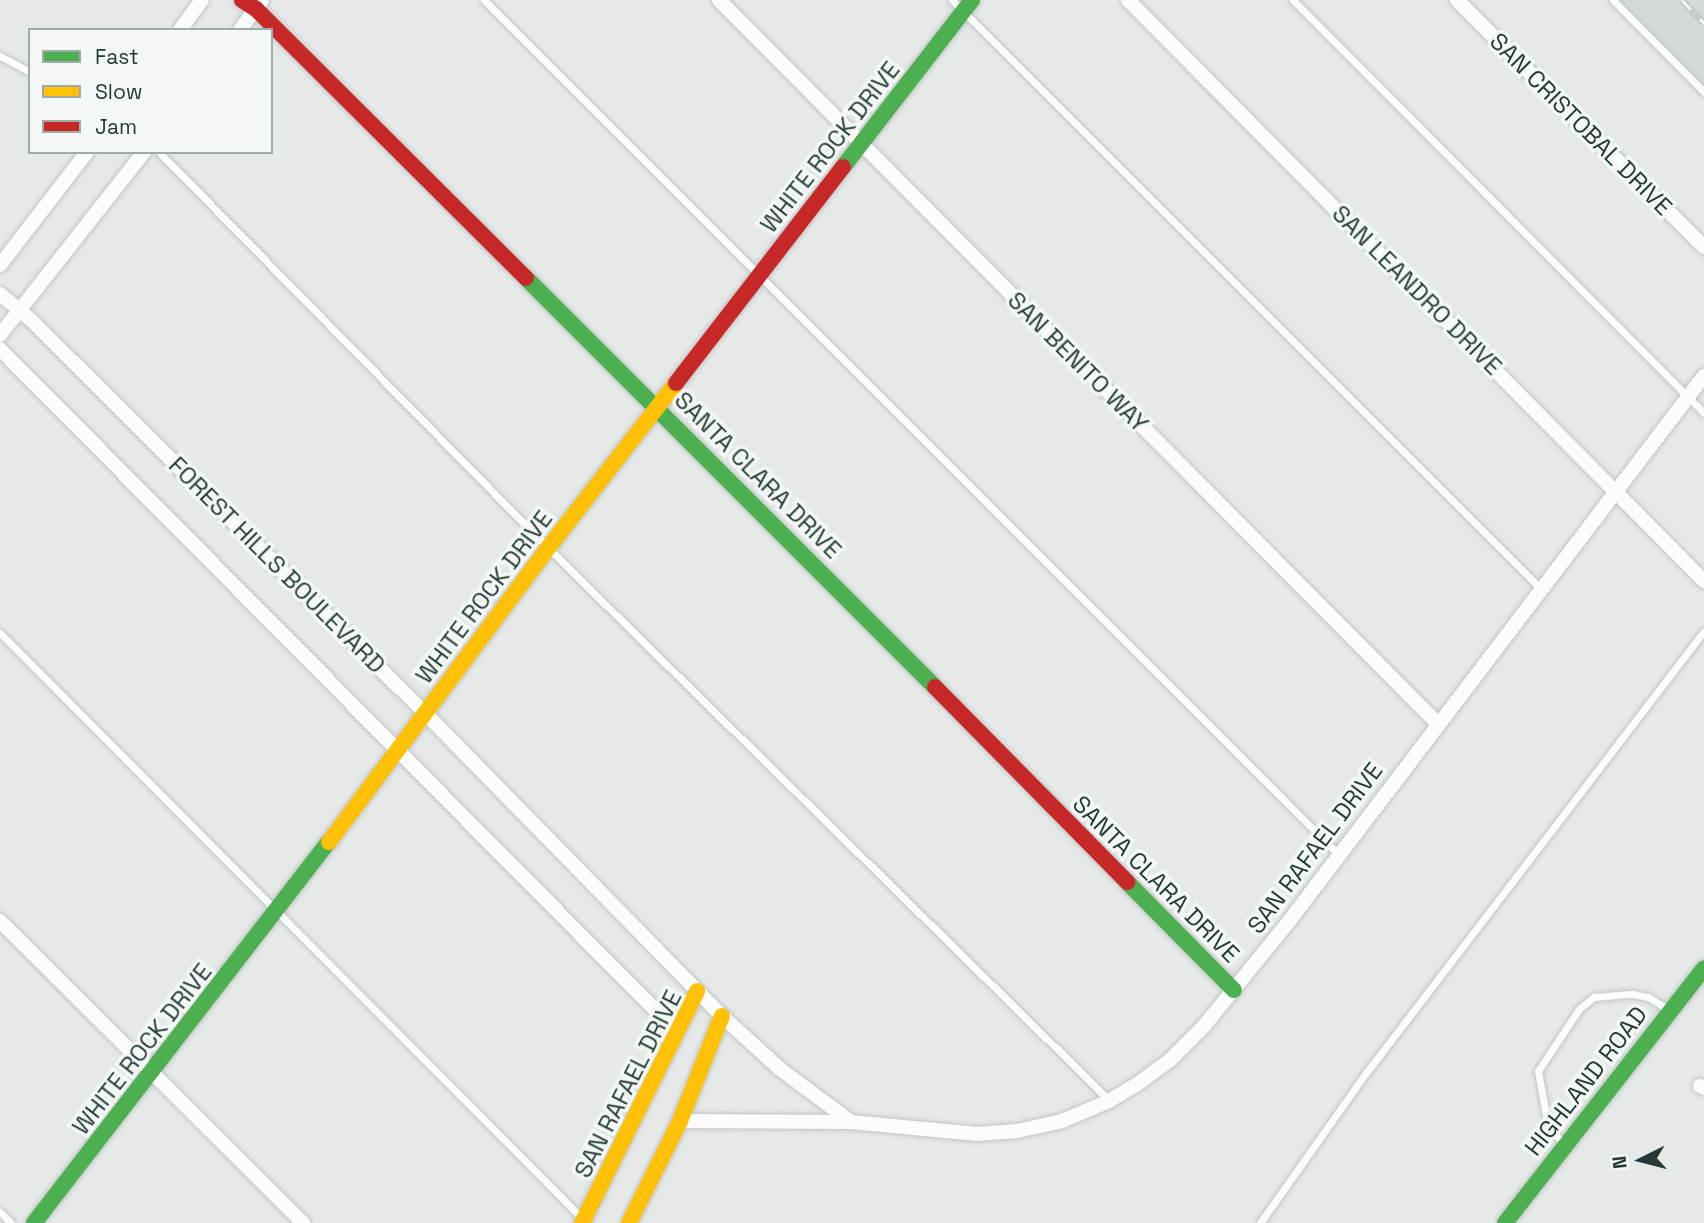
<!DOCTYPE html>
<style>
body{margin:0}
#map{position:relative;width:1704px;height:1223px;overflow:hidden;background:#e5e9e8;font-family:"Space Grotesk",sans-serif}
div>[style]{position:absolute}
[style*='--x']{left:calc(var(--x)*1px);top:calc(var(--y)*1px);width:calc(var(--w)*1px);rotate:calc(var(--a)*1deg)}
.built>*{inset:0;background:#d3dad8}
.roads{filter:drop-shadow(0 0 2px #c2c6c5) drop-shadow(0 0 2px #c2c6c5)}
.lane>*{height:7px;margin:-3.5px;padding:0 3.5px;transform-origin:3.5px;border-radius:3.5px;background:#fbfcfc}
.street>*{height:14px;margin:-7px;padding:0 7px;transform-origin:7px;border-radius:7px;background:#fbfcfc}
.fast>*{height:16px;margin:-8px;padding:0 8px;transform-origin:8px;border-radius:8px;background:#4caf50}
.slow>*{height:16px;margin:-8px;padding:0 8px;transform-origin:8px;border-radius:8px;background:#ffc107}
.jam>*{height:16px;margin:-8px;padding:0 8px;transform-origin:8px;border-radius:8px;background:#c62828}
.rail>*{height:7px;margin-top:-3.5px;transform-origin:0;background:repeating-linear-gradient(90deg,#f3f8f6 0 13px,#c7caca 0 26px);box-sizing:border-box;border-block:2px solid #c7caca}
span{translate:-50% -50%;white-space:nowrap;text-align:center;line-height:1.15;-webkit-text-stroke:7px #f3f8f6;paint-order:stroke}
.street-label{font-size:24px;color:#253a38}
.legend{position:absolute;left:28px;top:28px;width:245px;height:126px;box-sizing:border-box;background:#f3f8f6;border:2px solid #a1acaa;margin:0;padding:9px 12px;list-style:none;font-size:21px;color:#253a38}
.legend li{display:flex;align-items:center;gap:14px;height:35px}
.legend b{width:35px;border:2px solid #a1acaa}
.north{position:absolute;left:1606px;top:1125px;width:70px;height:70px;-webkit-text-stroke:5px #f3f8f6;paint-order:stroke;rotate:264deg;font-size:19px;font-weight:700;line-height:28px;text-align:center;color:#253a38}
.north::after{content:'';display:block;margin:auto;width:24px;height:32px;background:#253a38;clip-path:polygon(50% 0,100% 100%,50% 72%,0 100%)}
</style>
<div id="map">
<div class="built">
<div style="clip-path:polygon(1608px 0,1704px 0,1704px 97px,1657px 50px)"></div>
</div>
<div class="roads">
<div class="lane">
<div style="--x:484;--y:0;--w:1209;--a:45"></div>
<div style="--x:952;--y:0;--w:832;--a:45"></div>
<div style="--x:1293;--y:0;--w:583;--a:45.14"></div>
<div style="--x:1613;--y:0;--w:129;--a:45.3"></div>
<div style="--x:0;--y:56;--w:34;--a:28"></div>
<div style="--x:159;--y:152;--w:555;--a:45.51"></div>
<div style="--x:548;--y:548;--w:787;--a:44.54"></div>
<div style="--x:0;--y:633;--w:824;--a:45.15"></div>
<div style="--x:1565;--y:1146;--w:26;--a:-130"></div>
<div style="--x:1548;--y:1126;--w:56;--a:-100.3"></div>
<div style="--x:1538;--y:1071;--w:74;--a:-56.5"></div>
<div style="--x:1579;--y:1009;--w:19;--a:-39"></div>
<div style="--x:1594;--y:997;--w:38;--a:-5"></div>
<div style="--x:1632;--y:994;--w:16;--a:11"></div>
<div style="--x:1648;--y:997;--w:26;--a:31"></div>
<div style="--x:0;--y:1212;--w:16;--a:45"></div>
<div style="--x:1260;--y:1223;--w:184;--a:-54.8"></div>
<div style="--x:1366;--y:1073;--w:556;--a:-52.59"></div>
</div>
<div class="street">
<div style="--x:719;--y:0;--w:1019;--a:45.2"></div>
<div style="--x:1128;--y:0;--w:818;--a:45.25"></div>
<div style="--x:1457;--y:0;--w:349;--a:45"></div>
<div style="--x:180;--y:30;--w:37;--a:-54"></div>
<div style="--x:240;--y:30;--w:37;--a:-54"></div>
<div style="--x:0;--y:265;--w:143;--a:-52.4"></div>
<div style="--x:0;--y:294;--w:40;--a:40"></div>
<div style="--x:31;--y:320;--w:558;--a:44.93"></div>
<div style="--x:426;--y:714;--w:423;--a:45.6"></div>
<div style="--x:722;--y:1016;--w:79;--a:42.4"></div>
<div style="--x:780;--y:1069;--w:89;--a:36.7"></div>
<div style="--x:0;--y:335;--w:233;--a:-51.8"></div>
<div style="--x:0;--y:349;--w:960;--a:45.25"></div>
<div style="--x:0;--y:921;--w:428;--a:44.9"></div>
<div style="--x:1700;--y:1086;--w:4;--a:27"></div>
<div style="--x:680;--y:1121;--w:171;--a:0.3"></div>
<div style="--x:851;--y:1122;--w:127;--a:5.4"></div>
<div style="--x:977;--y:1134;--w:40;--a:-4.3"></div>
<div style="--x:1017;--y:1131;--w:46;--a:-12.5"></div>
<div style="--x:1062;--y:1121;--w:51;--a:-23.1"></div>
<div style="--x:1109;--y:1101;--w:31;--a:-31"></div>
<div style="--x:1136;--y:1085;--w:42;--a:-36.3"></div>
<div style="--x:1170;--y:1060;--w:48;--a:-45"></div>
<div style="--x:1204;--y:1026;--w:136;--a:-50.9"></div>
<div style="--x:1290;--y:920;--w:684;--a:-52.73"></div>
</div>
<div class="fast">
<div style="--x:843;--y:167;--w:211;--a:-52.3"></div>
<div style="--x:526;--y:278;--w:578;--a:45"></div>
<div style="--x:1127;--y:882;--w:152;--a:45.3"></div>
<div style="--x:34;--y:1223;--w:482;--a:-52.3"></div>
<div style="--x:1505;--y:1223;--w:323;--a:-52"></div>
</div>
<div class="slow">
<div style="--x:329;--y:842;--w:367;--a:-53.3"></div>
<div style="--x:548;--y:548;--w:209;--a:-52.2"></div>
<div style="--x:582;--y:1223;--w:259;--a:-63.6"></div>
<div style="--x:629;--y:1223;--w:114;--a:-63.4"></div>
<div style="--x:680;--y:1121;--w:113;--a:-68.2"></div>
</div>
<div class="jam">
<div style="--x:242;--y:0;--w:17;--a:33"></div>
<div style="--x:256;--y:9;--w:381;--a:44.9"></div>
<div style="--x:676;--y:383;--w:273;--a:-52.3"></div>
<div style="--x:935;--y:687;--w:274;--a:45.4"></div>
</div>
</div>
<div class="rail">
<div style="--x:1682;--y:0;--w:32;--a:46"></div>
</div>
<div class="street-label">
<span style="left:1581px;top:124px;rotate:45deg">SAN CRISTOBAL DRIVE</span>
<span style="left:830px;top:147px;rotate:-52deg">WHITE ROCK DRIVE</span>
<span style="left:1417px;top:290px;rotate:45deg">SAN LEANDRO DRIVE</span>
<span style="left:1078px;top:362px;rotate:45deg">SAN BENITO WAY</span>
<span style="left:758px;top:475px;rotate:45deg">SANTA CLARA DRIVE</span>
<span style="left:277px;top:565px;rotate:45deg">FOREST HILLS BOULEVARD</span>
<span style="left:484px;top:597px;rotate:-53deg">WHITE ROCK DRIVE</span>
<span style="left:1315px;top:848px;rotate:-53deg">SAN RAFAEL DRIVE</span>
<span style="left:1156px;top:879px;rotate:45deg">SANTA CLARA DRIVE</span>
<span style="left:142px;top:1049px;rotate:-52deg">WHITE ROCK DRIVE</span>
<span style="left:1586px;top:1081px;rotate:-52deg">HIGHLAND ROAD</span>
<span style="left:628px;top:1084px;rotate:-63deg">SAN RAFAEL DRIVE</span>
</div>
<ul class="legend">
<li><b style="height:9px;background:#4caf50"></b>Fast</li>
<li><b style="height:9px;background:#ffc107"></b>Slow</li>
<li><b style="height:9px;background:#c62828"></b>Jam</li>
</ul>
<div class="north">N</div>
</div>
